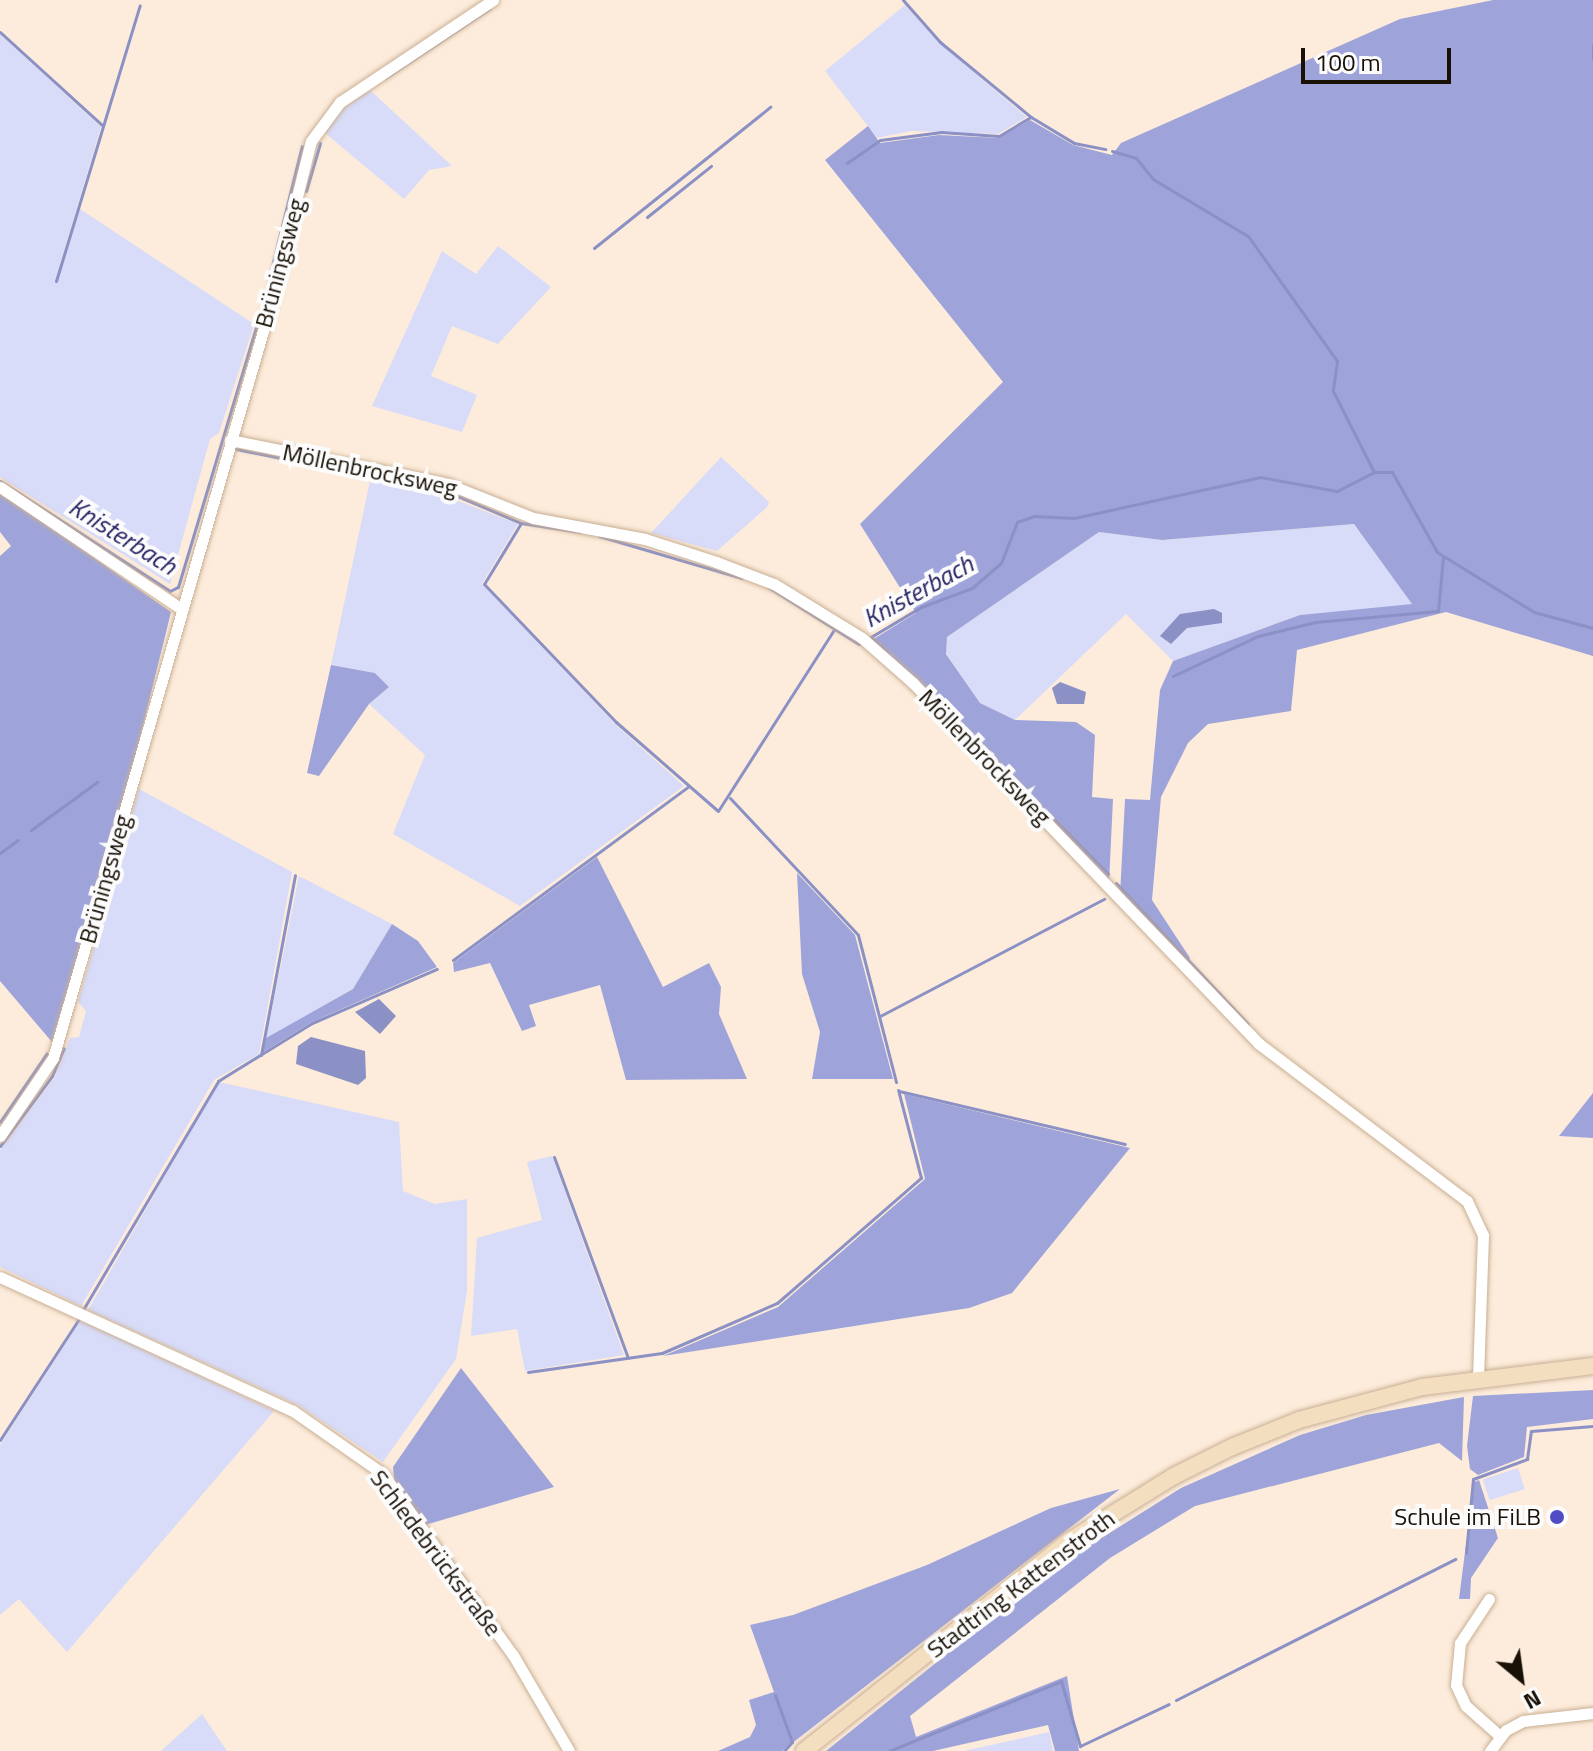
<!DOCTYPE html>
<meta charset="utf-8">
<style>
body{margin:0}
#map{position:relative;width:1593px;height:1751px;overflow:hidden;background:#fdecdb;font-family:"Titillium Web",sans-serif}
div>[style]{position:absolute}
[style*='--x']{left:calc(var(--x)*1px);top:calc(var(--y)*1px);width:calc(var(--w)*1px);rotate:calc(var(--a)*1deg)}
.green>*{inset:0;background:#d8dcf9;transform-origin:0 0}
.forest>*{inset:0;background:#9ea4da}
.water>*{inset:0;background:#8b91c5}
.stream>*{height:3px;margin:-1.5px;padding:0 1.5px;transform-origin:1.5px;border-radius:1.5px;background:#8b91c5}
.roads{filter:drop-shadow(0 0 2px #c9af94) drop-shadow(0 0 2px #c9af94)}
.street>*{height:11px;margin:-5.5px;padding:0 5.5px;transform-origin:5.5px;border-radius:5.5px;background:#fff}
.secondary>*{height:16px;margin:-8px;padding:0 8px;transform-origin:8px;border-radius:8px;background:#f4dec0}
.dots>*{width:22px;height:22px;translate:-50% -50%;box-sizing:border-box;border:4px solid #fcfcfc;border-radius:50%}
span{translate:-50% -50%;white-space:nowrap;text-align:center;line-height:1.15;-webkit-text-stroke:8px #fcfcfc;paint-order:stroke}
.street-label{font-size:24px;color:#191006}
.poi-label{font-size:24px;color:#191006}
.right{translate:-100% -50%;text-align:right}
.water-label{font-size:26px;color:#272565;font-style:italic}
.north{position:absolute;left:1481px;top:1639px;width:80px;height:80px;-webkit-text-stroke:6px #fcfcfc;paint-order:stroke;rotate:151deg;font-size:22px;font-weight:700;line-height:32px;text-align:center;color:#191006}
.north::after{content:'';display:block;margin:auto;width:28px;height:36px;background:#191006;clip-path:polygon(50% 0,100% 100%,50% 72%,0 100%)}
.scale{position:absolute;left:1301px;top:48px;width:150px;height:36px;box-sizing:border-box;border:4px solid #191006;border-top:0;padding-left:10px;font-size:24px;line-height:28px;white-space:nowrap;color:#191006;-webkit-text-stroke:6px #fcfcfc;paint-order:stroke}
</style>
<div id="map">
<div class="green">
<div style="clip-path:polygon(905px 5px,939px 43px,1027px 117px,998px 134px,911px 131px,877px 138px,825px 71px)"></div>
<div style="clip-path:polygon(0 34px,101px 127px,55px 281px,80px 209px,254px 324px,219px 433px,210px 439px,170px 584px,0 477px)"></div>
<div style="clip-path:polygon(370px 90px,452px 166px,429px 170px,404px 199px,325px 133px,341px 110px)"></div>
<div style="clip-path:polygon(498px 246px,551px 287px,498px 344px,452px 326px,431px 376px,477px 395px,462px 432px,372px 406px,442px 251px,476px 274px)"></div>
<div style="clip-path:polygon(721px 457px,769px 502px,767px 507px,717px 551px,651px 533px)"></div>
<div style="clip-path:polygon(370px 481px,445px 496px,518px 524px,482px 584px,615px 724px,684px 786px,520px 906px,393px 834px,425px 755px,369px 704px,389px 687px,375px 673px,331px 665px)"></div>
<div style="clip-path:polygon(1354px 524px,1413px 605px,1300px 615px,1173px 661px,1126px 614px,1015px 720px,980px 703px,946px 653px,947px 637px,1099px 532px,1162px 540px)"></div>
<div style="clip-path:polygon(139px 789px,292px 872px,259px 1054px,214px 1080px,81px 1306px,0 1267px,0 1150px,55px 1077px,70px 1038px,79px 1037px,86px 1011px,78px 1002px)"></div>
<div style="clip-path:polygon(299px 876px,392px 924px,353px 989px,266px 1038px)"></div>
<div style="clip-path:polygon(219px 1082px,399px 1122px,403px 1191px,435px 1204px,467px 1199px,467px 1291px,456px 1359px,383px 1462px,298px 1405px,88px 1310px)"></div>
<div style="clip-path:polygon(552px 1156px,624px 1355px,525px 1371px,517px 1329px,471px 1336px,477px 1238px,542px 1220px,527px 1162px)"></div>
<div style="clip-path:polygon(81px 1320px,274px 1411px,67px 1652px,19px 1599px,0 1615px,0 1445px)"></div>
<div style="left:1518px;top:1468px;width:22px;height:37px;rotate:72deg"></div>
<div style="clip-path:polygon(202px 1714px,227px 1751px,161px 1751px)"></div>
<div style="clip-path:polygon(1049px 1732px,1053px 1751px,964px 1751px)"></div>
</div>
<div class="forest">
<div style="clip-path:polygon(1493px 0,1593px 0,1593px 656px,1446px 612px,1297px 650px,1291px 711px,1208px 724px,1188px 743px,1161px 797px,1152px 900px,1190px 958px,1185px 964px,1120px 895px,1125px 799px,1150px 800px,1160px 690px,1173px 661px,1300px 615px,1412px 604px,1354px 524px,1162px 540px,1099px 532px,947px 637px,946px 654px,980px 703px,1015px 720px,1076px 722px,1095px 735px,1092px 797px,1113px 799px,1109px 883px,1015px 779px,872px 640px,916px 613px,860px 524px,1003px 382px,825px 160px,868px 126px,880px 143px,939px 135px,999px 138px,1030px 120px,1073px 145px,1112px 155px,1121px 143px,1400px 19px)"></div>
<div style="clip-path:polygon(0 492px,171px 612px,129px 783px,52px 1042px,0 981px,0 556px,11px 546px,0 532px)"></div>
<div style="clip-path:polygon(331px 665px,375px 673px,389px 687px,369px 704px,319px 776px,307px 773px)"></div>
<div style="clip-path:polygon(597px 857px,663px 987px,709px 963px,721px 987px,719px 1014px,747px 1079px,626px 1080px,600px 985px,529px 1005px,536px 1026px,522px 1031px,490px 963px,454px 972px,453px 963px)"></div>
<div style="clip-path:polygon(797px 873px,855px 935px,893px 1079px,812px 1079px,820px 1032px,802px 974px)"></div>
<div style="clip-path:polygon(392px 924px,418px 941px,437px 967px,312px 1022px,263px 1052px,266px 1038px,353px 989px)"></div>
<div style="clip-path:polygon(1593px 1093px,1593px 1138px,1559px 1136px)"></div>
<div style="clip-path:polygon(904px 1094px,1130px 1148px,1012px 1293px,969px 1308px,663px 1356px,778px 1307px,925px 1179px)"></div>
<div style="clip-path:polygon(461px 1368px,554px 1487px,425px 1525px,394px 1479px,393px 1467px)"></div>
<div style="clip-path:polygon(1593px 1390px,1593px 1419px,1527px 1427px,1524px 1457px,1478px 1475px,1470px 1469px,1467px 1446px,1473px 1396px)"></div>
<div style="clip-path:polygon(1464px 1397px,1462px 1461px,1439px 1443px,1195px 1506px,1110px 1558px,910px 1716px,916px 1737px,1067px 1676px,1079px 1751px,1055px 1751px,1048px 1725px,933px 1751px,826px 1751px,1054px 1568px,1181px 1488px,1300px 1435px,1366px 1415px)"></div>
<div style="clip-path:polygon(1479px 1480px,1498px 1538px,1471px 1578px,1470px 1599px,1459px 1599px,1474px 1482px)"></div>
<div style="clip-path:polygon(1120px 1489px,782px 1751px,718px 1751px,750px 1737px,756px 1725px,749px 1700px,774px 1692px,750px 1625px,793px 1615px,927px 1565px,1051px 1508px)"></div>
</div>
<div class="water">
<div style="clip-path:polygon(1214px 609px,1222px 613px,1222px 623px,1187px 628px,1171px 644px,1160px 636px,1180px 614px)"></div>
<div style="clip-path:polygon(1060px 682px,1086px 692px,1084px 704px,1057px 704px,1052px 688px)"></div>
<div style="clip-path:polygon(379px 999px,396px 1016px,380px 1034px,355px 1012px)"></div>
<div style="clip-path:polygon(311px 1037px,365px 1051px,366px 1078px,358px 1085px,296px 1064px,298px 1046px)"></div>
</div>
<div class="stream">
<div style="--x:903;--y:0;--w:56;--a:48.6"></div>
<div style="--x:940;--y:42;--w:118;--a:39.5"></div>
<div style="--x:1031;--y:117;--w:50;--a:31.2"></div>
<div style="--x:1074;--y:143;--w:32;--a:11"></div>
<div style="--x:0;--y:32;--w:139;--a:42.4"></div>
<div style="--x:1593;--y:45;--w:14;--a:90"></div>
<div style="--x:385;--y:78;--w:125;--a:-33.6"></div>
<div style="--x:1112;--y:151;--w:25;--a:16"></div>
<div style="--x:1136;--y:158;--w:27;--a:51"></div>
<div style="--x:1153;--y:179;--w:111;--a:31"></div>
<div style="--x:1248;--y:236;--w:153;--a:54.5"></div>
<div style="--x:1337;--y:361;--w:30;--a:98"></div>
<div style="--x:1333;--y:391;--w:91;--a:63.2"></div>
<div style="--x:847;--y:163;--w:40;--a:-34.9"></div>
<div style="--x:880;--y:140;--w:62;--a:-7.5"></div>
<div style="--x:941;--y:132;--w:58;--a:3.9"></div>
<div style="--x:999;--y:136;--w:37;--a:-31"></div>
<div style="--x:306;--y:191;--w:50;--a:-73.7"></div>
<div style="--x:647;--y:217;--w:82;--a:-38.6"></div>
<div style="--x:594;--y:248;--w:226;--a:-38.7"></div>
<div style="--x:56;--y:281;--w:288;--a:-73.1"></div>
<div style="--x:236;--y:449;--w:216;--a:11.5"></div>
<div style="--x:448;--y:492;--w:79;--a:23"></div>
<div style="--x:521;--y:523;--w:60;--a:8.7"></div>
<div style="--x:0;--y:481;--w:202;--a:32.9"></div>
<div style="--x:170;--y:591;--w:9;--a:-27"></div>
<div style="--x:178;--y:587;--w:285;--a:-73.3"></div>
<div style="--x:260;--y:314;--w:173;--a:-76"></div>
<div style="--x:521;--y:523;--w:71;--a:121.2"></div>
<div style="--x:484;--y:584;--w:191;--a:46.3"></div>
<div style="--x:616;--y:722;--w:135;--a:41.1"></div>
<div style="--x:718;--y:811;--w:217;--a:-57.4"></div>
<div style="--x:599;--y:536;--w:149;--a:16.4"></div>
<div style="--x:768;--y:587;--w:107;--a:32.1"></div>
<div style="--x:859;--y:644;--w:72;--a:-30.8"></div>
<div style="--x:921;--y:607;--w:54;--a:-20.4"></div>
<div style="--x:972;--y:588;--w:38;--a:-41"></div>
<div style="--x:1001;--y:563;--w:44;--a:-68.7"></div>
<div style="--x:1017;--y:522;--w:18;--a:-19"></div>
<div style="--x:1034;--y:516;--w:40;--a:2.9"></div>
<div style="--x:1074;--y:518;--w:190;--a:-12.4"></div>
<div style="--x:1260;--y:477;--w:78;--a:10.3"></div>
<div style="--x:1337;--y:491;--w:42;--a:-27.2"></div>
<div style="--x:1374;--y:472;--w:18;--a:0"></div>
<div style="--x:1392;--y:472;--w:92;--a:60.6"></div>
<div style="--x:1437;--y:552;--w:114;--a:31.7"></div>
<div style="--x:1534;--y:612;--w:61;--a:15.2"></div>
<div style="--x:871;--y:637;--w:23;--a:43"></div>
<div style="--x:1173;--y:676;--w:94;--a:-25.2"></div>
<div style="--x:1258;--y:636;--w:59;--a:-13.8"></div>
<div style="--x:1315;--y:622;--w:123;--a:-5.1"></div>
<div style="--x:1438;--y:611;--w:54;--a:-84.7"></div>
<div style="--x:942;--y:706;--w:236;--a:45.3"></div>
<div style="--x:730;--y:798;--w:187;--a:46.9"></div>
<div style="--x:858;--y:935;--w:152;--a:75.5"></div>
<div style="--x:31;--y:830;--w:82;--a:-36"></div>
<div style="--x:0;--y:853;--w:22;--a:-36"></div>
<div style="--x:1116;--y:883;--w:193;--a:46.9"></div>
<div style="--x:453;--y:960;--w:293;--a:-36.4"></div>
<div style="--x:880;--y:1016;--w:253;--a:-27.6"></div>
<div style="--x:261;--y:1055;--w:183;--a:-79.3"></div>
<div style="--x:899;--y:1091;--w:232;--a:13.2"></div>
<div style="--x:0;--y:1122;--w:83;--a:-55.7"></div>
<div style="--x:0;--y:1146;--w:87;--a:-53.4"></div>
<div style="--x:52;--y:1076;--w:30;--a:-67"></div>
<div style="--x:554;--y:1157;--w:214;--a:69.8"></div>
<div style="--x:84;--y:1308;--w:264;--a:-59.4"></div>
<div style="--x:218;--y:1081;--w:110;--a:-31.7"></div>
<div style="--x:312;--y:1023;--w:136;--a:-23.4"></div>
<div style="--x:528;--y:1372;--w:135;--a:-8.1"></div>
<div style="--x:662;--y:1353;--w:125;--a:-23.5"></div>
<div style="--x:777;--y:1303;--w:191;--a:-41"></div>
<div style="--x:921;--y:1178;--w:91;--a:-104.6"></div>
<div style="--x:0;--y:1440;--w:145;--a:-56.9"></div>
<div style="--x:1466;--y:1553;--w:74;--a:-84.6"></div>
<div style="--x:1473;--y:1479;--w:58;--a:-20.3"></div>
<div style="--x:1527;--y:1459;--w:28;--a:-82"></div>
<div style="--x:1531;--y:1431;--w:62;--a:-4.6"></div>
<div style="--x:775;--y:1695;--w:50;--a:70.1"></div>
<div style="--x:792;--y:1742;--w:12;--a:132"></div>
<div style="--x:1176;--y:1700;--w:313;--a:-26.8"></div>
<div style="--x:889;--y:1751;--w:186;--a:-22.1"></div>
<div style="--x:1061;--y:1681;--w:68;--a:73.7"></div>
<div style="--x:1080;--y:1746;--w:98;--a:-25.3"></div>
</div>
<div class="roads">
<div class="street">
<div style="--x:230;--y:440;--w:222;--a:11.4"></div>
<div style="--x:448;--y:484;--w:92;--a:21.8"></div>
<div style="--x:533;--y:518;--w:114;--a:10.6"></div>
<div style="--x:645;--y:539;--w:75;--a:17.9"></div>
<div style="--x:716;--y:562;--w:62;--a:20.8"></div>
<div style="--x:774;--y:584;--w:103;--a:31.5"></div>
<div style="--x:862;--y:638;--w:68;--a:41.4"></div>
<div style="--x:913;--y:683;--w:499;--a:46.2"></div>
<div style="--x:1258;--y:1043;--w:262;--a:37.1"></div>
<div style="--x:1467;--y:1201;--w:38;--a:65"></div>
<div style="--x:1483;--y:1235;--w:144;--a:92"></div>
<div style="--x:0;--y:487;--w:217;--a:33.9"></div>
<div style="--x:0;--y:1136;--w:94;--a:-55.8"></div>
<div style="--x:53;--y:1058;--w:771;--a:-73.89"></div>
<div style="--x:267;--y:317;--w:181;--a:-76"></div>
<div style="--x:311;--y:141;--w:49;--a:-53.4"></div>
<div style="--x:340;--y:102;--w:184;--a:-33.7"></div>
<div style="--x:0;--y:1277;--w:322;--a:24.6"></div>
<div style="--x:293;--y:1411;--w:108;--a:34.9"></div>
<div style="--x:382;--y:1473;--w:224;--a:54.3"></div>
<div style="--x:513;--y:1655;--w:111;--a:59.7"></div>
<div style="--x:1489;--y:1599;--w:53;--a:123.4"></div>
<div style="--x:1460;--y:1643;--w:42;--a:95.4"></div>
<div style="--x:1456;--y:1685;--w:23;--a:65"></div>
<div style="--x:1466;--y:1706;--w:45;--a:41.4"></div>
<div style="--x:1490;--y:1751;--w:26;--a:-53"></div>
<div style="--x:1506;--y:1730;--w:19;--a:-28"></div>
<div style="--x:1523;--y:1721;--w:70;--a:-6.5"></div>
</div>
<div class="secondary">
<div style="--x:804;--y:1751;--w:338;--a:-38.4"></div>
<div style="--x:1069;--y:1541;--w:123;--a:-31.8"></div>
<div style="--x:1174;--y:1476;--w:65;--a:-26.6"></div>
<div style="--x:1232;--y:1447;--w:72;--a:-21.9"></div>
<div style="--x:1299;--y:1420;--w:127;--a:-15"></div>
<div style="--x:1422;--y:1387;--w:172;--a:-7"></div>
</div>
</div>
<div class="dots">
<div style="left:1557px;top:1517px;background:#524cc4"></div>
</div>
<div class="street-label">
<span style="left:280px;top:263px;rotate:-75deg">Brüningsweg</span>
<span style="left:370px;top:470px;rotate:12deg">Möllenbrocksweg</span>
<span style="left:985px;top:757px;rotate:46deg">Möllenbrocksweg</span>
<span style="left:105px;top:879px;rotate:-74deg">Brüningsweg</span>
<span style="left:436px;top:1553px;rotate:53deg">Schledebrückstraße</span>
<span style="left:1021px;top:1584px;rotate:-37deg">Stadtring Kattenstroth</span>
</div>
<div class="poi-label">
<span class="right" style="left:1541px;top:1517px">Schule im FiLB</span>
</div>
<div class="water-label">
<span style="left:123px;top:536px;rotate:32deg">Knisterbach</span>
<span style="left:918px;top:591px;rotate:-29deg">Knisterbach</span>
</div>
<div class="north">N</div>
<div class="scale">100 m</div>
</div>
